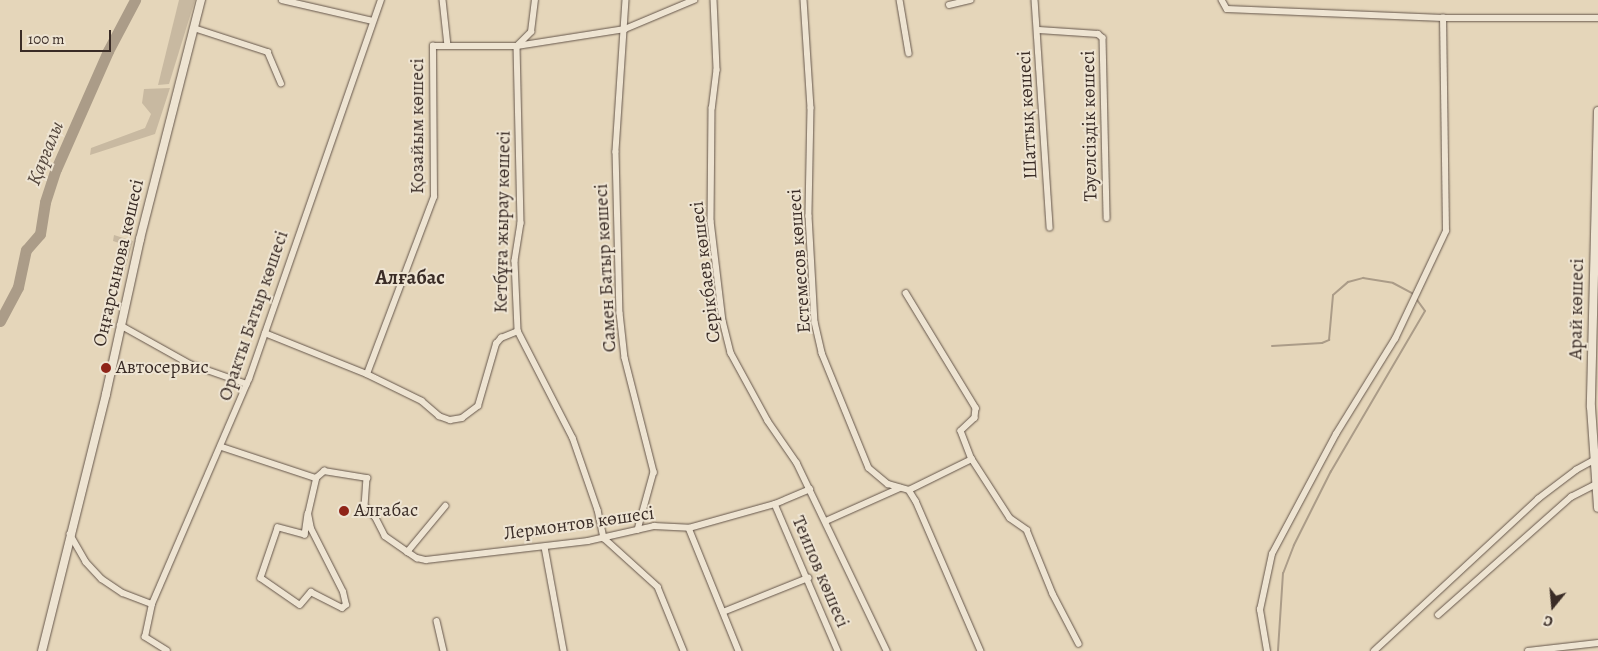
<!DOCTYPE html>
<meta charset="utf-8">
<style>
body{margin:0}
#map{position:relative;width:1598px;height:651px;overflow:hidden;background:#e5d6ba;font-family:Alegreya,serif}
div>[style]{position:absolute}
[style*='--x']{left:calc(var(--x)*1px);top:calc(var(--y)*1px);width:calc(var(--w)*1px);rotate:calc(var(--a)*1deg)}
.green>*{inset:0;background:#c8b9a1}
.stream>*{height:2px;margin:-1px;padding:0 1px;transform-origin:1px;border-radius:1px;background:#ab9c88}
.river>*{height:11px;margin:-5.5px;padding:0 5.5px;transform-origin:5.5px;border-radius:5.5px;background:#ab9c88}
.roads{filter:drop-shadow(0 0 1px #65564b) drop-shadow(0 0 1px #65564b)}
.minor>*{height:5.5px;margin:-2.75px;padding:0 2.75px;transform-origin:2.75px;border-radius:2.75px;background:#eee4d2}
.secondary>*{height:8px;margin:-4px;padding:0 4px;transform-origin:4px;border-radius:4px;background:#eee4d2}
.dots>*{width:14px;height:14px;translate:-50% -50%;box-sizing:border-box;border:2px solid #eee4d2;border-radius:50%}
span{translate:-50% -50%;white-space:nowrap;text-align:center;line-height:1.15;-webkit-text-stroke:4px #eee4d2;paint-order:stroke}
.street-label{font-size:19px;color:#3a2c26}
.poi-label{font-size:19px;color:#3a2c26}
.left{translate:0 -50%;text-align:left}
.water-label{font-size:20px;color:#56483e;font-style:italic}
.neighbourhood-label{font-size:20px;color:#3a2c26;font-weight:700}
.north{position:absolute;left:1528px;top:581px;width:50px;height:50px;-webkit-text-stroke:4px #eee4d2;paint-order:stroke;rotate:197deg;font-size:14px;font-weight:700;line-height:20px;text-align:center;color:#3a2c26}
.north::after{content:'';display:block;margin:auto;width:18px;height:22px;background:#3a2c26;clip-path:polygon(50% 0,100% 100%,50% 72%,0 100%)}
.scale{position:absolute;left:20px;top:30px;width:91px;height:22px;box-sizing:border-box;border:2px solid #3a2c26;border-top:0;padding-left:6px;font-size:15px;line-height:18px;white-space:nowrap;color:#3a2c26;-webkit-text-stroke:4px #eee4d2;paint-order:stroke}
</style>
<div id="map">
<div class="green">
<div style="clip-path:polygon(179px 0,195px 0,169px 84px,158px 85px)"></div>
<div style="clip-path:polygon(170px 88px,155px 134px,90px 155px,91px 148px,145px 128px,151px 114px,142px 103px,144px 89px)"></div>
<div style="clip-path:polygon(114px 235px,133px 241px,124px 274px,112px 271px,119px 243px,113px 241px)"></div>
</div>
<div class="stream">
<div style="--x:1272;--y:346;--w:50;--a:-3.4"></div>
<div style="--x:1322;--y:343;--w:8;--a:-23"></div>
<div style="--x:1329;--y:340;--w:45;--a:-84.9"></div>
<div style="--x:1333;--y:295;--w:20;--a:-41"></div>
<div style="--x:1348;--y:282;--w:16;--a:-15"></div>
<div style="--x:1363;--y:278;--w:30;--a:9"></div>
<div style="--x:1393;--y:283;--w:21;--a:28"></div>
<div style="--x:1412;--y:293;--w:22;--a:54"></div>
<div style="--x:1425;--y:311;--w:186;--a:120.4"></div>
<div style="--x:1331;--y:471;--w:83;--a:116.6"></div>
<div style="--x:1294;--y:545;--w:30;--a:111"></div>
<div style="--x:1283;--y:573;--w:78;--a:93.7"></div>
</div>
<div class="river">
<div style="--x:0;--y:321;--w:38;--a:-62"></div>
<div style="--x:18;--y:287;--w:38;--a:-78"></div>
<div style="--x:26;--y:250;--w:21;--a:-49"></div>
<div style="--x:40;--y:234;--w:32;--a:-81"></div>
<div style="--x:45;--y:202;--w:35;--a:-72"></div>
<div style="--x:56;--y:169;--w:129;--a:-66.2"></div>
<div style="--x:108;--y:51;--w:58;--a:-62.1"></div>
</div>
<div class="roads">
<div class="minor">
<div style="--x:282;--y:0;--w:93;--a:13"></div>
<div style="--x:443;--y:0;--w:46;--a:83.8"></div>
<div style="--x:626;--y:0;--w:152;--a:93.8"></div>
<div style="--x:616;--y:152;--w:161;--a:88.6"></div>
<div style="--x:620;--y:313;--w:45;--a:83.7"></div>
<div style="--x:625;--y:358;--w:118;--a:75.7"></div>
<div style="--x:654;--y:472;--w:60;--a:105.4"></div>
<div style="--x:714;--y:0;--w:70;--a:87.5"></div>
<div style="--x:717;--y:70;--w:38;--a:97"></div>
<div style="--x:712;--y:108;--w:113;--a:90.5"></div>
<div style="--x:711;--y:221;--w:101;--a:83.2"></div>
<div style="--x:723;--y:321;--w:33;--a:76"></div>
<div style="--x:731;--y:353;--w:77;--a:61.4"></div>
<div style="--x:768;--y:421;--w:51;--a:55.4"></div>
<div style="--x:797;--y:463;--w:208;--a:64.4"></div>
<div style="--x:804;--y:0;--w:108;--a:86.3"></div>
<div style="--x:811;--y:108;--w:108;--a:91.1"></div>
<div style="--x:809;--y:216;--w:106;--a:86.8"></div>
<div style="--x:815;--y:322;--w:32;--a:77"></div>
<div style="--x:822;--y:353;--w:124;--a:67.8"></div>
<div style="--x:869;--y:468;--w:25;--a:40"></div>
<div style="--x:888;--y:484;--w:22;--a:16"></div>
<div style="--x:909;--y:490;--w:13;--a:58"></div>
<div style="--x:916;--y:501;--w:163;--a:66.6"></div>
<div style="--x:900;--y:0;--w:54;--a:80.4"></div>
<div style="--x:1035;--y:0;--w:228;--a:86.2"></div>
<div style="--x:1222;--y:0;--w:10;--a:61"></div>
<div style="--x:1227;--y:9;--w:216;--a:2.4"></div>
<div style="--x:1443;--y:18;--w:155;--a:0"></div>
<div style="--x:949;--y:5;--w:22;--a:-13"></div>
<div style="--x:194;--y:28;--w:78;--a:18"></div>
<div style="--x:268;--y:52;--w:34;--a:67"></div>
<div style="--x:1039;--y:30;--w:59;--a:3.9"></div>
<div style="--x:1098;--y:34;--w:6;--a:39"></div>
<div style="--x:1103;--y:38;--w:180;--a:88.7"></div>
<div style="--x:517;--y:46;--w:177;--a:88.7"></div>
<div style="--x:521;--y:223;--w:38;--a:99"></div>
<div style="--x:515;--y:261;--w:70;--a:87.5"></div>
<div style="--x:518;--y:331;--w:120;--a:62.8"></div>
<div style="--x:573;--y:438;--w:76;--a:70.9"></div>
<div style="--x:598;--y:510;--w:29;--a:78"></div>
<div style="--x:604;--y:538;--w:73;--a:42.2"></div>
<div style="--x:658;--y:587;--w:69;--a:67.9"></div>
<div style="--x:517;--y:46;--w:20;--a:-45"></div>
<div style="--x:531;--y:32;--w:32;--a:-83"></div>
<div style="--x:906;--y:293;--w:135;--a:58.7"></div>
<div style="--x:976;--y:408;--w:10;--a:96"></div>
<div style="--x:975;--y:418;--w:19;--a:137"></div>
<div style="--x:961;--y:431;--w:30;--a:69"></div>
<div style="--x:972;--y:459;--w:70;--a:57.2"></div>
<div style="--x:1010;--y:518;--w:21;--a:35"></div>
<div style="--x:1027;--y:530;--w:69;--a:67.9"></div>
<div style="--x:1053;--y:594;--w:56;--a:62.5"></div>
<div style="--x:120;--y:325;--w:80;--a:29.1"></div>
<div style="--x:190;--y:364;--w:60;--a:19.3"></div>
<div style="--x:265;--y:333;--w:110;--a:21.9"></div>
<div style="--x:367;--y:374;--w:61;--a:26.1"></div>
<div style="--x:422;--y:401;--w:23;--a:41"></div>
<div style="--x:439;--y:416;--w:12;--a:20"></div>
<div style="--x:450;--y:420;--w:12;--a:-9"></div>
<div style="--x:462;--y:418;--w:20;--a:-37"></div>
<div style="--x:478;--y:406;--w:65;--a:-73.8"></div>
<div style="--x:496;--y:344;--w:8;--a:-50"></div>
<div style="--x:501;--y:338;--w:18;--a:-22"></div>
<div style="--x:367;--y:374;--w:189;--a:-69.3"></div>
<div style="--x:434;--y:197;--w:151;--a:-90.4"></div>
<div style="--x:433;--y:46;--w:84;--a:0"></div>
<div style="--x:517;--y:46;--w:109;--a:-8.9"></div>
<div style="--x:625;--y:29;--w:75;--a:-22.8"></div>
<div style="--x:222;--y:447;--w:99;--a:18.3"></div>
<div style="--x:909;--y:490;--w:70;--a:-26.2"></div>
<div style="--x:775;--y:504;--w:160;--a:66.8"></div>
<div style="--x:446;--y:506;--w:60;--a:129.6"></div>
<div style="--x:408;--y:552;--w:11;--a:34"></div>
<div style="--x:417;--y:558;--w:9;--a:13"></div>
<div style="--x:426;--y:560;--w:163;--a:-6.7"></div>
<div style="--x:588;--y:541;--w:68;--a:-12.8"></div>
<div style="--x:654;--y:526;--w:35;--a:3"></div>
<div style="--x:689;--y:528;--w:89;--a:-15.6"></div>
<div style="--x:775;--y:504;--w:38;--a:-23"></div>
<div style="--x:308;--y:514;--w:21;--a:98"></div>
<div style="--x:305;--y:535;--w:28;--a:-165"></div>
<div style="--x:278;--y:528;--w:53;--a:108.8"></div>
<div style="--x:261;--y:578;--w:47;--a:34.7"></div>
<div style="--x:300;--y:605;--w:17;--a:-50"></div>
<div style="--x:311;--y:592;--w:35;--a:27"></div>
<div style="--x:342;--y:608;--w:5;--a:-37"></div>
<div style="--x:346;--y:605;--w:13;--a:-103"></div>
<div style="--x:343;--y:592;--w:71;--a:-116.9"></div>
<div style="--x:311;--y:529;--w:15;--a:-101"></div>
<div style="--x:308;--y:514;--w:37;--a:-77"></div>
<div style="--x:316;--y:478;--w:11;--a:-41"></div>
<div style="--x:324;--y:471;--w:44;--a:9.2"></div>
<div style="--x:367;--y:478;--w:28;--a:94"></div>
<div style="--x:365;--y:506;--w:16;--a:47"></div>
<div style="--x:376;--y:518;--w:20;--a:63"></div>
<div style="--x:385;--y:536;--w:28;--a:35"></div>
<div style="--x:826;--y:521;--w:81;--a:-24"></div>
<div style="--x:689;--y:528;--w:133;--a:67.9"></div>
<div style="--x:70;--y:534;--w:32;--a:60"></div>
<div style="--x:86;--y:562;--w:23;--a:47"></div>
<div style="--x:102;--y:579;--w:25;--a:34"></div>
<div style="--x:123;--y:593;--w:31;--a:21"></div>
<div style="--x:545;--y:547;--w:106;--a:79.6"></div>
<div style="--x:723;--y:612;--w:92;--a:-21.8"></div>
<div style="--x:1438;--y:615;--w:178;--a:-41.6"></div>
<div style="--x:1571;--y:497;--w:28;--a:-27"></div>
<div style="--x:437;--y:621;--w:31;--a:77"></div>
<div style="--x:167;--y:651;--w:26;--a:-148"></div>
<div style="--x:145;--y:637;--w:34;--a:-78"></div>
<div style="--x:152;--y:604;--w:245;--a:-66.7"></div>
<div style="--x:249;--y:379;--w:401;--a:-70.8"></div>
<div style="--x:1267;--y:651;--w:42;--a:-99.7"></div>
<div style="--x:1260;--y:610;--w:57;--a:-77.9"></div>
<div style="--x:1272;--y:554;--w:136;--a:-61.9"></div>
<div style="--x:1336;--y:434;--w:112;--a:-58.2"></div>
<div style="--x:1395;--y:339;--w:119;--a:-64.7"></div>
<div style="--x:1446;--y:231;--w:213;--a:-90.8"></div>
<div style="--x:1374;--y:651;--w:224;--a:-42.8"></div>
<div style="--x:1538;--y:499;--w:48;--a:-37.3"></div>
<div style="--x:1576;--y:470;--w:23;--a:-29"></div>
<div style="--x:1528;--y:651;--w:70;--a:-6.5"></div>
</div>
<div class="secondary">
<div style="--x:1598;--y:111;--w:296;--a:91.4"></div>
<div style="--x:1591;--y:407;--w:101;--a:86"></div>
<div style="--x:42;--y:651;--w:265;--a:-76"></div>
<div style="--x:106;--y:394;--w:159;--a:-77.6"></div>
<div style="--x:140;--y:239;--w:247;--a:-75.7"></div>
</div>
</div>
<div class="dots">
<div style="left:106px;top:368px;background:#8f2418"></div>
<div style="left:344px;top:511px;background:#8f2418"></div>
</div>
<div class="street-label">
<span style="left:1028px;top:115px;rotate:-93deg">Шаттық көшесі</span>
<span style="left:418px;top:126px;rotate:-90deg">Қозайым көшесі</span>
<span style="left:1090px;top:126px;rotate:-91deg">Тәуелсіздік көшесі</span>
<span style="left:503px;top:222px;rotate:-89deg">Кетбұға жырау көшесі</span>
<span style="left:800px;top:261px;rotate:-94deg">Естемесов көшесі</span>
<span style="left:119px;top:263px;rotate:-77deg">Оңғарсынова көшесі</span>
<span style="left:606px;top:268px;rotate:-93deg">Самен Батыр көшесі</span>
<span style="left:706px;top:272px;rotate:-97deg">Серікбаев көшесі</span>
<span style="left:1577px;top:309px;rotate:-89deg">Арай көшесі</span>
<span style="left:254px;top:316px;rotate:-71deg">Оракты Батыр көшесі</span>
<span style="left:579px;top:524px;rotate:-8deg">Лермонтов көшесі</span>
<span style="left:820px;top:572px;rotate:67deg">Теипов көшесі</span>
</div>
<div class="poi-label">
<span class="left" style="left:116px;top:368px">Автосервис</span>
<span class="left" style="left:354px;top:511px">Алгабас</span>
</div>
<div class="water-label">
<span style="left:45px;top:153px;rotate:-68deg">Қарғалы</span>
</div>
<div class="neighbourhood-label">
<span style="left:410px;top:277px">Алғабас</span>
</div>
<div class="north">С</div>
<div class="scale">100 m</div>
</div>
